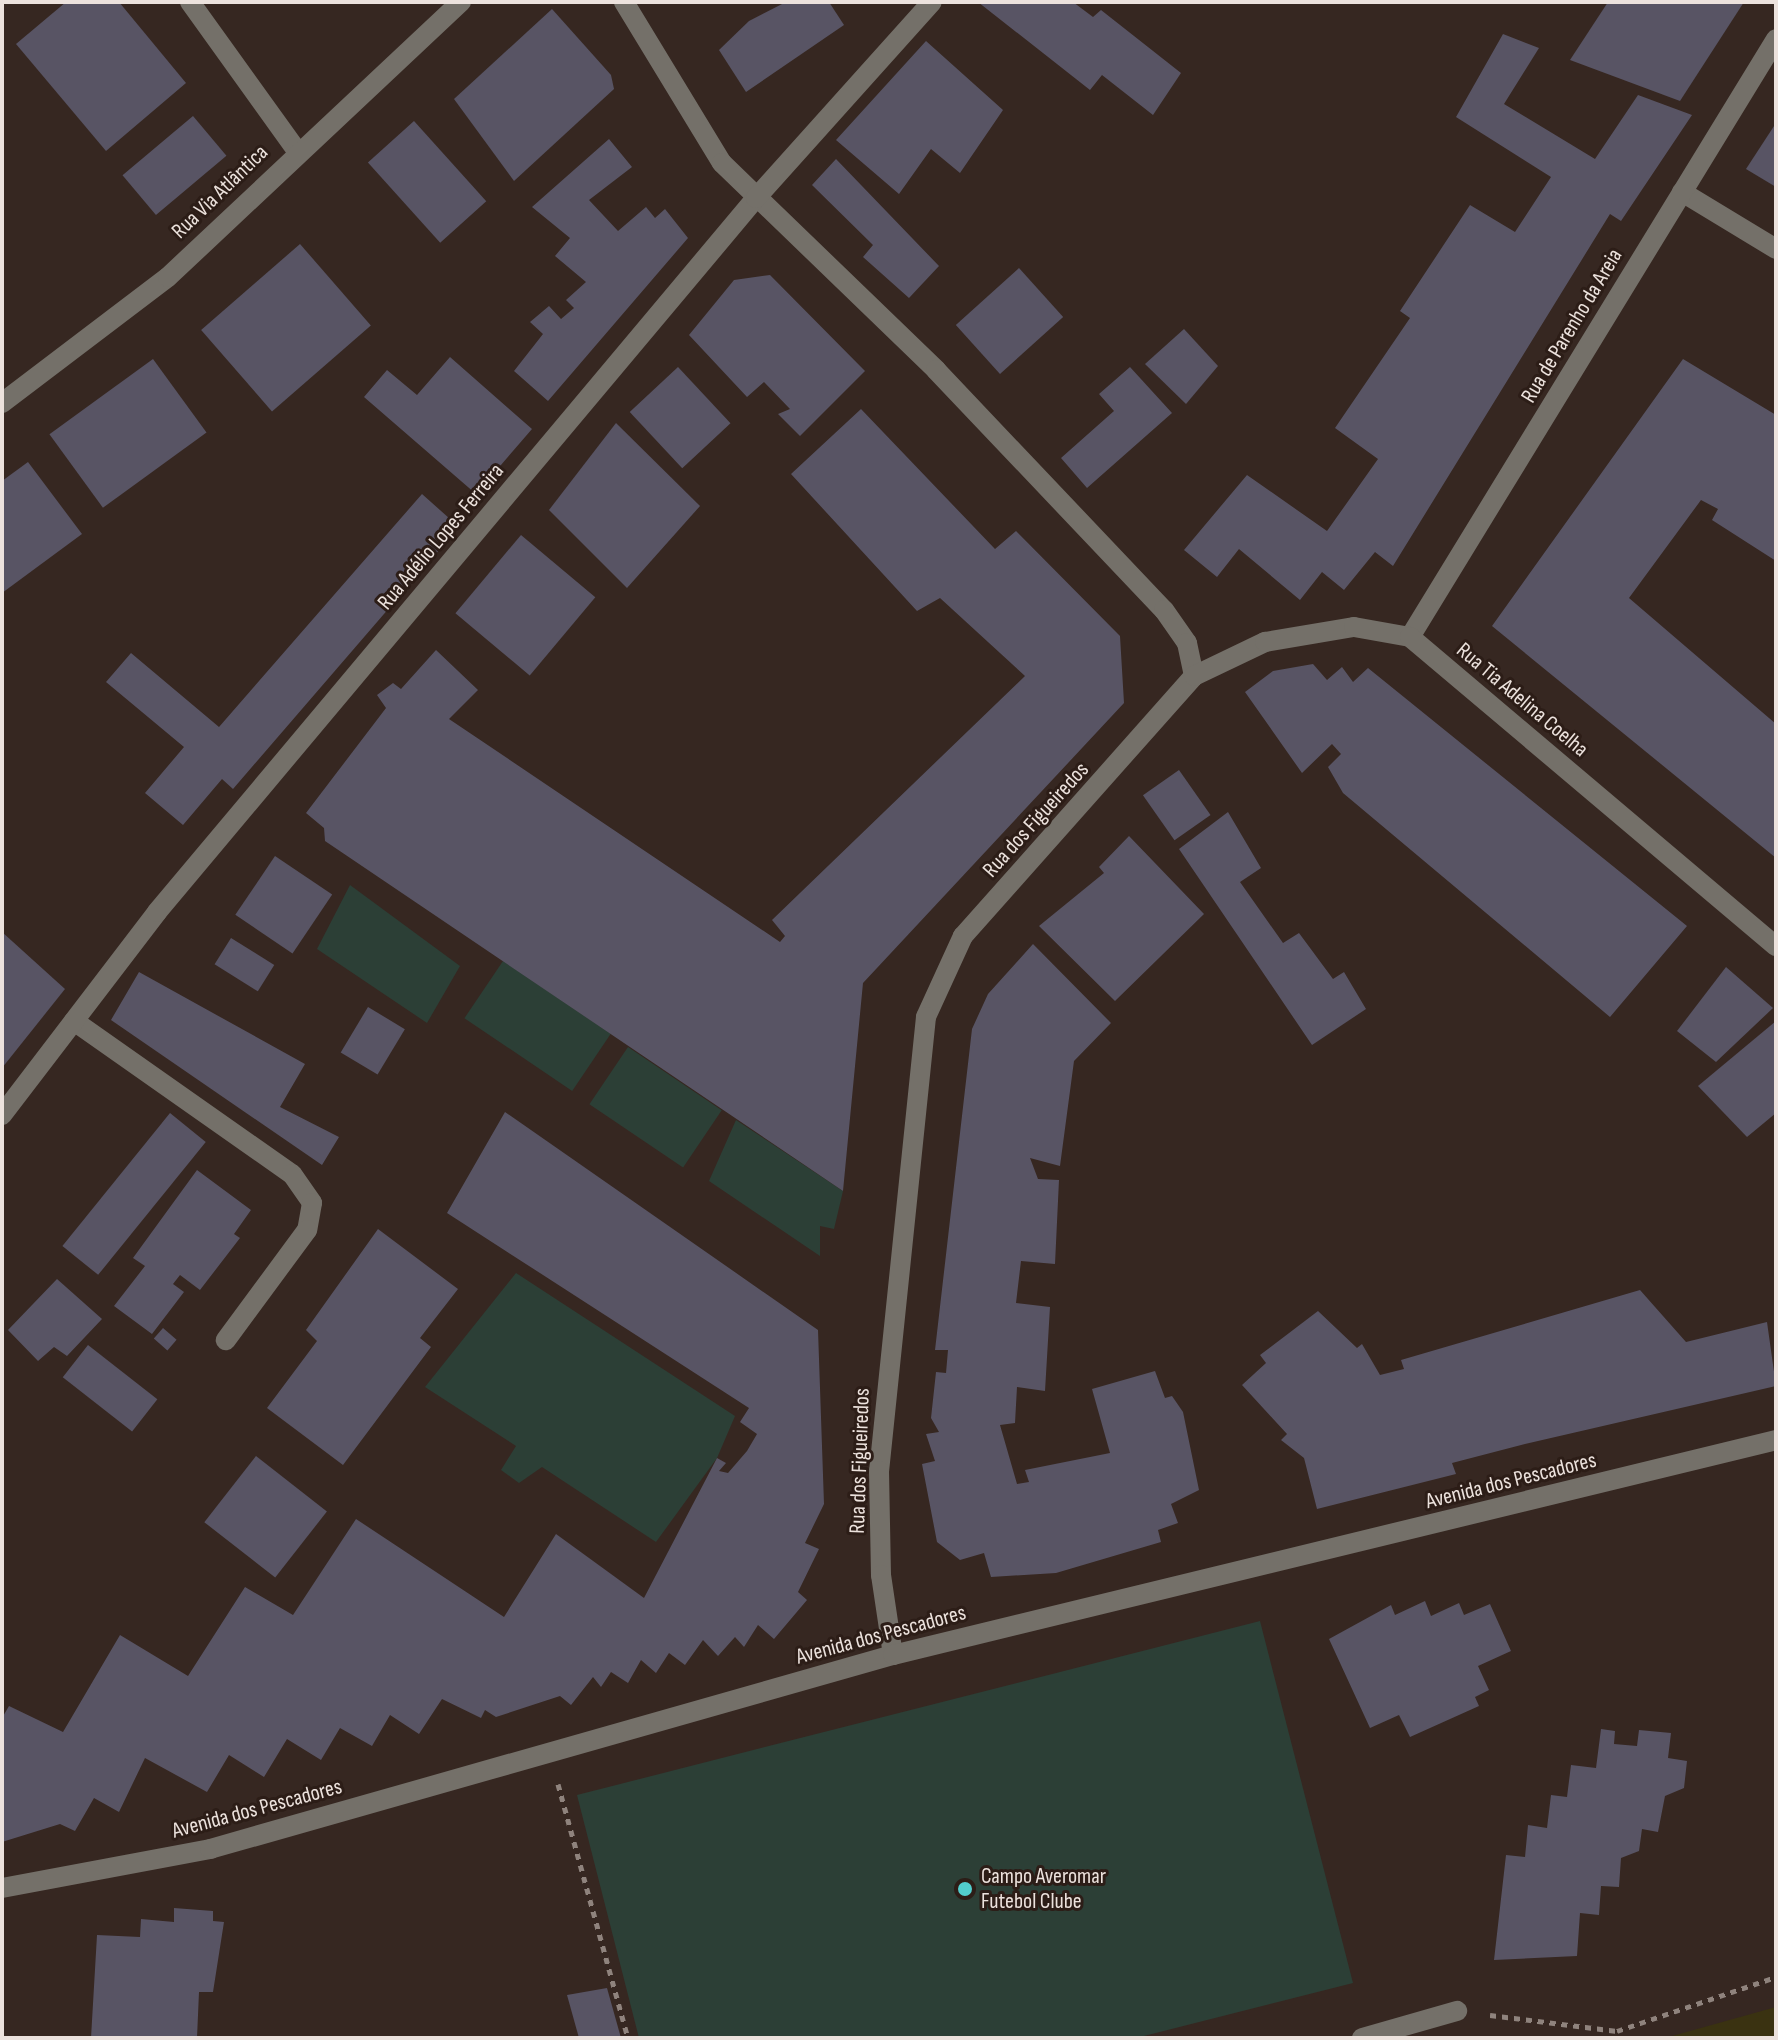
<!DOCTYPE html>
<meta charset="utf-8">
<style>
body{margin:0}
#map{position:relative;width:1778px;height:2040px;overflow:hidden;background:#362721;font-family:"Sofia Sans Condensed",sans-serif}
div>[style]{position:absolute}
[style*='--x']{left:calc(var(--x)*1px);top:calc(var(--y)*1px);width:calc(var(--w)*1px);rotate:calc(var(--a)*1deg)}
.green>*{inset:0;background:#2c3f36;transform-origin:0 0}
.sand>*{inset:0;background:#3a3211}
.building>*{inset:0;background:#585464;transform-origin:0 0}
.path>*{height:5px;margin-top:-2.5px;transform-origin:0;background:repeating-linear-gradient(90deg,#8f837d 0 6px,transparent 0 12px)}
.minor>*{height:20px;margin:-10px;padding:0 10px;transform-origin:10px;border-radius:10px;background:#747069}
.dots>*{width:22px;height:22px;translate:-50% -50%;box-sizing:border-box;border:4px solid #2c1d17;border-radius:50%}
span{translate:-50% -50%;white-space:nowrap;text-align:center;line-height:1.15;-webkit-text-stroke:6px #2c1d17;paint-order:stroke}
.street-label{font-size:22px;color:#ece2dd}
.poi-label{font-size:22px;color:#ece2dd}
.left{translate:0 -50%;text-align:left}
.frame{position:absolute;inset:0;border:4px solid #ece2dd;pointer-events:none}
</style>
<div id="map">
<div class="green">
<div style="clip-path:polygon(350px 885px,460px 966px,427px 1023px,317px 949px)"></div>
<div style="left:503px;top:961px;width:130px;height:69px;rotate:34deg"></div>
<div style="left:628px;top:1047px;width:113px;height:69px;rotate:34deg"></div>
<div style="clip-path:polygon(736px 1120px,843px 1191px,834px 1229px,820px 1226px,820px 1256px,709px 1181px)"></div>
<div style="clip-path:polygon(516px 1273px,735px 1416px,717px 1458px,656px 1542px,542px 1467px,519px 1483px,501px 1470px,516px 1446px,425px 1387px)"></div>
<div style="clip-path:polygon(1260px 1621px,1353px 1983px,1136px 2038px,639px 2038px,577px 1795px)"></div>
</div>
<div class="sand">
<div style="clip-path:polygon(1776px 2007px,1776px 2038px,1665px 2038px)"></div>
</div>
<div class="building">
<div style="clip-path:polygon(66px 2px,119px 2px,186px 83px,106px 151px,16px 44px)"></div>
<div style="clip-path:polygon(786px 2px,829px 2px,844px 25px,746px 92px,719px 50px,749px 21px)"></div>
<div style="clip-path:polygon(978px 2px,1073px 2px,1093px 17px,1101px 10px,1181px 73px,1153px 115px,1102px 75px,1090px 90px)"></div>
<div style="clip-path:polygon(1608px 2px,1744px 2px,1680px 101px,1570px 60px)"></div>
<div style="clip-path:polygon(552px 9px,611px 75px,614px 89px,514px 181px,454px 99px)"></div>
<div style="clip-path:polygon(1503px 34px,1539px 48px,1504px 104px,1595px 159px,1638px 95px,1692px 115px,1621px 221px,1610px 214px,1393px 566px,1375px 552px,1344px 590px,1322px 572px,1300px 600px,1239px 549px,1217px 577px,1184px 550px,1247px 475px,1327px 531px,1378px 459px,1335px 428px,1410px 318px,1400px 311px,1470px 205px,1515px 232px,1551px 177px,1456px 117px)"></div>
<div style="clip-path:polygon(926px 41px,1003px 110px,960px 173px,931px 149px,899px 194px,836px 140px)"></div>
<div style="left:193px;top:116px;width:52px;height:92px;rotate:50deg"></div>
<div style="left:414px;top:121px;width:108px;height:62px;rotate:48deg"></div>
<div style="clip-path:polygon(1776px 123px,1776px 187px,1746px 169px)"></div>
<div style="clip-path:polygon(609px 139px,632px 167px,589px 200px,618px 231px,646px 207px,655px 218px,665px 209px,688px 238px,548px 401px,514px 371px,543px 334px,530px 322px,549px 306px,561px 319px,574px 308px,566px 300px,586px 282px,555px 256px,570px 238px,532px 207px)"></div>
<div style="clip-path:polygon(836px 159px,939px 266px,909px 298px,863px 257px,873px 245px,812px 185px)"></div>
<div style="left:300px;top:244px;width:108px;height:131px;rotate:49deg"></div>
<div style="left:1019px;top:268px;width:66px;height:85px;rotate:48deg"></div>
<div style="clip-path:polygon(770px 275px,865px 371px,800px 436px,778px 414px,790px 409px,764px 382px,747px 397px,689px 335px,734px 280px)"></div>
<div style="clip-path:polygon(1184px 329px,1218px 366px,1186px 404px,1145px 364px)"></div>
<div style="clip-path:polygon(450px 357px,532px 429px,476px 494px,364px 397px,387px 370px,417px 395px)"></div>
<div style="left:153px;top:359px;width:91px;height:128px;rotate:54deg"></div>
<div style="clip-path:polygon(1683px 359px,1776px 415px,1776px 561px,1712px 520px,1718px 509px,1701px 500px,1629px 598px,1776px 724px,1776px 858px,1492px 626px)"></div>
<div style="left:678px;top:367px;width:77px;height:66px;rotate:47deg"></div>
<div style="clip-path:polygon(1130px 367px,1172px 413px,1087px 488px,1061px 458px,1114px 411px,1099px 394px)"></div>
<div style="clip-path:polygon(861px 409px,995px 549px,1016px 531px,1120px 636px,1124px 703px,863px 983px,843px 1191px,325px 841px,324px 828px,306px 813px,386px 708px,377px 695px,393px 683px,401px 689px,436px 650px,478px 690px,449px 719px,780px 942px,785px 936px,772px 920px,1025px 676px,940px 598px,917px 611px,791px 474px)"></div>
<div style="clip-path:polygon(616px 423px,700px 506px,627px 588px,549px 510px)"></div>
<div style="clip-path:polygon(28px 462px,82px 534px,2px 593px,2px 481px)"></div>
<div style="clip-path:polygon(422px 494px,459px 527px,233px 789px,222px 779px,183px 825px,145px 793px,184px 747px,106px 682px,131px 653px,219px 727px)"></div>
<div style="left:521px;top:535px;width:97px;height:102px;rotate:40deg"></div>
<div style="clip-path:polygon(1313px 664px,1327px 680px,1342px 667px,1353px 682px,1368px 668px,1687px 926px,1610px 1017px,1343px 793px,1328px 767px,1341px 754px,1332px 744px,1302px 773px,1245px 692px,1273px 671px)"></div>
<div style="left:1179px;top:770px;width:55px;height:44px;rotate:55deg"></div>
<div style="clip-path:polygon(1228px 812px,1261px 868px,1240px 882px,1283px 943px,1299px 933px,1333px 979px,1344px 972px,1366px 1009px,1312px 1045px,1179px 849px)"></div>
<div style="clip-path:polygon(1129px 836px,1204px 914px,1115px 1001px,1039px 926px,1104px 873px,1099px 867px)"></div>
<div style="left:275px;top:856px;width:69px;height:71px;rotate:34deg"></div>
<div style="clip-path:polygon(2px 932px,65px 989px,2px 1068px)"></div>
<div style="left:231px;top:938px;width:51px;height:31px;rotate:32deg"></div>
<div style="clip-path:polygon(1033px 944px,1111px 1023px,1074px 1061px,1060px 1166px,1030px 1158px,1038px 1179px,1059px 1180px,1055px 1264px,1021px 1261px,1016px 1303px,1050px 1307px,1045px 1391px,1017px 1387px,1015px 1423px,1000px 1425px,1017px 1484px,1029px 1482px,1025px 1470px,1110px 1453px,1092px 1389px,1155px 1371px,1165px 1398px,1172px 1396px,1183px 1412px,1199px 1490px,1171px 1504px,1178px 1523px,1158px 1530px,1161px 1542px,1056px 1573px,991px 1577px,984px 1553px,960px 1560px,937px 1542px,922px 1464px,935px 1461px,926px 1434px,939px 1432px,931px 1418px,936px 1372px,946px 1373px,948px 1350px,935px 1350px,972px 1029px,988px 994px)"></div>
<div style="clip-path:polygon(1726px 967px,1773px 1008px,1716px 1062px,1677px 1031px)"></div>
<div style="clip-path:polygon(139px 972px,305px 1064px,280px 1107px,339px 1137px,322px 1165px,111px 1020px)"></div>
<div style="left:368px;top:1007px;width:43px;height:53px;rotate:31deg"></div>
<div style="clip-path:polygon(1776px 1021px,1776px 1113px,1747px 1137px,1698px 1086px)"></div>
<div style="clip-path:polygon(505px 1112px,818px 1330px,824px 1504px,805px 1543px,819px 1549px,798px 1592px,807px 1600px,774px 1639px,758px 1625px,744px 1647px,735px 1637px,718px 1656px,703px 1640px,685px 1665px,669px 1653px,656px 1673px,641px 1660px,628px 1683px,611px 1672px,601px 1687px,593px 1677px,571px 1705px,560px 1696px,496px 1717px,485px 1710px,481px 1718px,442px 1699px,419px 1734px,390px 1715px,372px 1746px,340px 1728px,321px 1760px,287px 1739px,264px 1777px,229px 1755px,207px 1792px,145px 1758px,119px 1812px,94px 1798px,75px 1831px,60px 1824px,2px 1842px,2px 1718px,9px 1706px,63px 1732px,120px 1635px,188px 1676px,245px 1587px,293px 1615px,356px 1519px,504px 1617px,556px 1534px,644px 1598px,717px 1458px,726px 1463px,719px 1471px,728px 1473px,747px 1451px,757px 1434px,740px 1422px,749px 1408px,447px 1213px)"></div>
<div style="left:170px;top:1113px;width:46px;height:171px;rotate:39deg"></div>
<div style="clip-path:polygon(197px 1170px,251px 1210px,234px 1234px,240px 1238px,200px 1290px,180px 1275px,173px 1284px,184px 1292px,152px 1334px,114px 1306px,145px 1266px,133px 1258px)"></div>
<div style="clip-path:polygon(378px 1229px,458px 1289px,420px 1338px,431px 1347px,343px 1465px,267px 1408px,317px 1341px,306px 1330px)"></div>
<div style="clip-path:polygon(57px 1279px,102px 1319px,67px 1356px,54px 1347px,38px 1361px,8px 1330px)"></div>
<div style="clip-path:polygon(1640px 1290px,1686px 1342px,1767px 1322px,1776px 1386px,1525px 1444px,1452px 1463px,1456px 1474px,1317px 1509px,1304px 1458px,1281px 1440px,1287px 1434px,1242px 1385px,1266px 1363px,1260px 1355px,1318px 1311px,1357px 1348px,1362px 1344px,1380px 1375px,1404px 1369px,1401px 1360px)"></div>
<div style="left:163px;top:1328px;width:18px;height:14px;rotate:41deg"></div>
<div style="left:88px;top:1345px;width:88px;height:41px;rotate:38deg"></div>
<div style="left:256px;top:1456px;width:90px;height:84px;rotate:38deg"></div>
<div style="clip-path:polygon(1425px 1601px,1431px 1616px,1459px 1603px,1464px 1615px,1490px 1604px,1511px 1651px,1478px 1666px,1489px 1690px,1475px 1697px,1479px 1706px,1410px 1737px,1399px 1715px,1370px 1728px,1329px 1639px,1391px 1605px,1395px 1615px)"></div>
<div style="clip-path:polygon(1601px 1729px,1615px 1731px,1614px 1744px,1637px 1746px,1639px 1730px,1671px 1733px,1668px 1758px,1687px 1761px,1684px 1788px,1665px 1796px,1658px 1832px,1642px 1829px,1639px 1851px,1621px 1858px,1619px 1887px,1601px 1886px,1599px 1915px,1580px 1913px,1577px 1956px,1494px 1960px,1506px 1855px,1525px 1857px,1528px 1825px,1547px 1828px,1551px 1795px,1567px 1797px,1571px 1765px,1596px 1768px)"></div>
<div style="clip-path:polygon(174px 1908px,213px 1911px,213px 1921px,224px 1922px,213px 1992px,199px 1992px,197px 2038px,91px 2038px,97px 1935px,140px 1937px,141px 1919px,174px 1922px)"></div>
<div style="clip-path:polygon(607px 1988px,621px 2038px,579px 2038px,567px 1995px)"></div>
</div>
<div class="path">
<div style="--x:558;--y:1784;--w:263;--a:74.6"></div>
<div style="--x:1490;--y:2015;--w:128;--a:7.2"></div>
<div style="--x:1617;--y:2031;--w:168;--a:-18.8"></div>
</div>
<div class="minor">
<div style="--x:190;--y:2;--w:183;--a:54.3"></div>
<div style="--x:624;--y:2;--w:188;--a:58.7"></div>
<div style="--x:722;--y:163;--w:298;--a:44"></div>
<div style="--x:936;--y:370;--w:331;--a:46.5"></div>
<div style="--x:1164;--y:610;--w:40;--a:55.1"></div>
<div style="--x:1187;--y:643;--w:34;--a:78"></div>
<div style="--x:1194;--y:676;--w:348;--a:131.6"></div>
<div style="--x:963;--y:936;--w:89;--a:114.6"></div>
<div style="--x:926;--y:1017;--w:456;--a:95.9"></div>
<div style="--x:879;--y:1471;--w:104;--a:88.9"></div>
<div style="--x:881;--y:1575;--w:81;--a:81.5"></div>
<div style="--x:1682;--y:192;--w:110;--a:31.2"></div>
<div style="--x:2;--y:403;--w:208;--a:-37.2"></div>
<div style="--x:168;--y:277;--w:402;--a:-43.2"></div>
<div style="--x:1410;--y:637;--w:701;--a:-58.53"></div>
<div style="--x:1194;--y:676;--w:79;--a:-25.6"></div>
<div style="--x:1265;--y:642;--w:90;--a:-9.6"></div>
<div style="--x:1354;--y:627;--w:57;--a:10.1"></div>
<div style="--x:1410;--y:637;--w:479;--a:40.2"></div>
<div style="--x:74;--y:1021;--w:266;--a:35.1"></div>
<div style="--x:292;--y:1174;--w:35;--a:55"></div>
<div style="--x:312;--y:1203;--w:27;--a:100"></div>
<div style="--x:307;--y:1230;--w:137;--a:126.4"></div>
<div style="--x:2;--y:1115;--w:255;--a:-52.6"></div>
<div style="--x:157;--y:912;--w:932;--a:-50.01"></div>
<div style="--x:756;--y:198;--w:263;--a:-48.1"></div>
<div style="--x:2;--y:1888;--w:212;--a:-10.6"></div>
<div style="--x:210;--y:1849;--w:710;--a:-15.86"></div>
<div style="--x:893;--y:1655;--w:909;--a:-13.68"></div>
<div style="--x:1362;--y:2038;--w:99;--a:-15.9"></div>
</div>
<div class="dots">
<div style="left:965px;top:1889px;background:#52cdcd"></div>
</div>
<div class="street-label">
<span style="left:220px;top:192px;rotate:-44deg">Rua Via Atlântica</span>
<span style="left:1572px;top:326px;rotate:-59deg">Rua de Parenho da Areia</span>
<span style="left:441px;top:537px;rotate:-50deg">Rua Adélio Lopes Ferreira</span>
<span style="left:1522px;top:700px;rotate:40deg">Rua Tia Adelina Coelha</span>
<span style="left:1036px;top:820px;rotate:-48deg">Rua dos Figueiredos</span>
<span style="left:860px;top:1461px;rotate:-88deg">Rua dos Figueiredos</span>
<span style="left:1511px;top:1481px;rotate:-14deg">Avenida dos Pescadores</span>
<span style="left:881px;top:1635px;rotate:-15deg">Avenida dos Pescadores</span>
<span style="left:257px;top:1809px;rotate:-15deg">Avenida dos Pescadores</span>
</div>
<div class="poi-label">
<span class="left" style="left:981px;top:1889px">Campo Averomar<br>Futebol Clube</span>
</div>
<div class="frame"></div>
</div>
